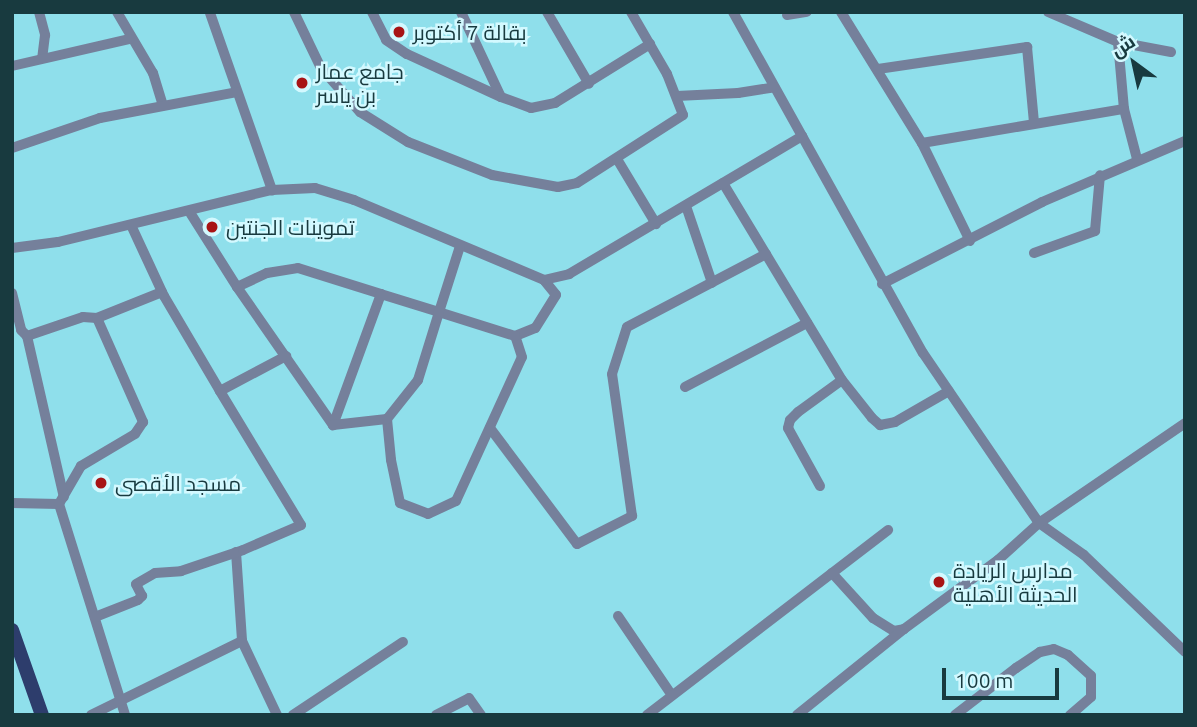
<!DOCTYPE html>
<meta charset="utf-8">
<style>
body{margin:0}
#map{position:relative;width:1197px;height:727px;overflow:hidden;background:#8fdfeb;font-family:Ubuntu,Cairo,sans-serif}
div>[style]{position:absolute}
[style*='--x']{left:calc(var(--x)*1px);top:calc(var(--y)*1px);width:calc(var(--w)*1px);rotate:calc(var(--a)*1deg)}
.minor>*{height:10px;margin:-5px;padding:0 5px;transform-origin:5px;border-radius:5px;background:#75809b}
.major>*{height:14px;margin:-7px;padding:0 7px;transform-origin:7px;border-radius:7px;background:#2d3d6c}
.dots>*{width:19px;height:19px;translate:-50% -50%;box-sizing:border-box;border:4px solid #d3f9ff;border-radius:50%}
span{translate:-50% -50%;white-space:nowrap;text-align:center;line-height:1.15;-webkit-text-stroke:5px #d3f9ff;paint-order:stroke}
.poi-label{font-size:21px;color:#183a3f}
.left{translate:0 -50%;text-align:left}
.frame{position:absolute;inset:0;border:14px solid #183a3f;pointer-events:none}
.north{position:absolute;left:1099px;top:28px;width:70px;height:70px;-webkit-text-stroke:5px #d3f9ff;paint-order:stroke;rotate:327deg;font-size:19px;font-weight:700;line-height:28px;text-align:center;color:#183a3f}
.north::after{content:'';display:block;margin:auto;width:24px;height:32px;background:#183a3f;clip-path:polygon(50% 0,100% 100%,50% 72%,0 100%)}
.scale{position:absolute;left:942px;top:668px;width:117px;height:32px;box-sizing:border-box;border:4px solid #183a3f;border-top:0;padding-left:9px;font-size:21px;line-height:24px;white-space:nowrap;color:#183a3f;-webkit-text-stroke:5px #d3f9ff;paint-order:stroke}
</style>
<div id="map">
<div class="minor">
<div style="--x:39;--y:12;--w:24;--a:75"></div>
<div style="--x:45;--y:35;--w:23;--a:97"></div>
<div style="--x:117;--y:12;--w:71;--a:59.5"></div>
<div style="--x:153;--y:73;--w:34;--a:73"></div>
<div style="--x:294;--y:12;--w:62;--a:64.3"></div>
<div style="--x:321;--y:68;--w:59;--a:48.4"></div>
<div style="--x:360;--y:112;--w:57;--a:32"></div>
<div style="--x:408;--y:142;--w:90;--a:21.4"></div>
<div style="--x:492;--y:175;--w:67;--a:10.3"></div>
<div style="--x:558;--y:187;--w:19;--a:-12"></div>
<div style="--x:577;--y:183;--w:126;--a:-32.7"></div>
<div style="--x:683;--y:115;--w:44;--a:-111.3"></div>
<div style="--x:667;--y:74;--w:72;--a:-120.1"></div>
<div style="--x:372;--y:12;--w:31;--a:63"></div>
<div style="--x:386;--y:40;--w:25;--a:34"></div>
<div style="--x:407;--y:54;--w:103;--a:24.6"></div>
<div style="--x:501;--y:97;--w:32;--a:20"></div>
<div style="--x:531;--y:108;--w:25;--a:-12"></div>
<div style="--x:555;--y:103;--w:112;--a:-31.8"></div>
<div style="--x:461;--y:12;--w:94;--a:64.8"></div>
<div style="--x:547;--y:12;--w:83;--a:59.7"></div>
<div style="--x:733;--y:12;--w:390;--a:60.9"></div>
<div style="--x:923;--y:353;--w:206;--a:55.7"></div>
<div style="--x:1039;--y:523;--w:55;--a:35.4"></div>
<div style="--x:1084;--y:555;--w:140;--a:43.8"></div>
<div style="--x:841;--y:12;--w:154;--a:58.3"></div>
<div style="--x:922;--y:143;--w:109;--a:63.9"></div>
<div style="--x:1048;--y:12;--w:76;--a:23.2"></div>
<div style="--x:1118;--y:42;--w:67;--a:84.9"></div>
<div style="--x:210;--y:13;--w:188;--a:70.7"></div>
<div style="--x:787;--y:15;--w:20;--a:-9"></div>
<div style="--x:1118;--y:42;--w:54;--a:10.7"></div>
<div style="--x:12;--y:66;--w:121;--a:-12.9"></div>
<div style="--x:878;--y:69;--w:151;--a:-8.4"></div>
<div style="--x:1027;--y:47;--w:76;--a:84.7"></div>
<div style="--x:677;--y:96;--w:61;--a:-2.8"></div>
<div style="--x:738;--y:93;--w:37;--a:-9"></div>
<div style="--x:922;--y:143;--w:205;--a:-9.6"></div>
<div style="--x:1124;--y:109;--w:52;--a:75.4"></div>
<div style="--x:12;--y:148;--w:93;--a:-18.8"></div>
<div style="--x:100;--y:118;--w:139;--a:-10.7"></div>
<div style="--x:617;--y:159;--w:76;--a:59"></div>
<div style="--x:723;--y:183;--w:230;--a:58.9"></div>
<div style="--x:842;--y:380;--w:48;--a:51.7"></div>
<div style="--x:872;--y:418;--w:11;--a:41"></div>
<div style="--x:880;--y:425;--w:15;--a:-11"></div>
<div style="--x:895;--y:422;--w:62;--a:-29.9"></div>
<div style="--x:686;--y:206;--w:81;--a:71.3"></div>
<div style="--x:189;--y:211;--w:90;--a:57.7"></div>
<div style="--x:237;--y:287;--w:168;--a:55.2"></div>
<div style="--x:131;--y:225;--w:78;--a:65.1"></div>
<div style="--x:164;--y:296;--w:110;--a:59.5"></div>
<div style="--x:220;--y:391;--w:75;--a:-27.9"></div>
<div style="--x:12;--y:248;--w:46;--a:-7.4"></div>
<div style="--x:58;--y:242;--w:220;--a:-13.7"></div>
<div style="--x:272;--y:190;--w:43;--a:-2.7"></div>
<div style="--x:315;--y:188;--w:41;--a:17.1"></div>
<div style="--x:354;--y:200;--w:206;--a:22.8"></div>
<div style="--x:544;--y:280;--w:19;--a:51"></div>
<div style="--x:556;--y:295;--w:39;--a:122"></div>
<div style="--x:535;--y:328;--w:22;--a:158"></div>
<div style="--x:1034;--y:253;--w:65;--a:-19.8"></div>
<div style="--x:1095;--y:231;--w:56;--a:-84.9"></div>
<div style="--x:544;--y:280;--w:26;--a:-13"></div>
<div style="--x:569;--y:274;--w:271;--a:-30.6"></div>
<div style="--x:882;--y:284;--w:180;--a:-27.1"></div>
<div style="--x:1042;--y:202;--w:155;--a:-23.1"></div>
<div style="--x:237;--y:287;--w:33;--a:-25"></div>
<div style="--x:267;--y:273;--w:31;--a:-9"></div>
<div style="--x:298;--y:268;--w:87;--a:17.4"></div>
<div style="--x:12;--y:293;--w:38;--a:76"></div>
<div style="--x:21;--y:330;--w:8;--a:45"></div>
<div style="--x:27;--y:336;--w:59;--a:-18.7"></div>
<div style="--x:83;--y:317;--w:14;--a:4"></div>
<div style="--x:97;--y:318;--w:114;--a:66.1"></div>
<div style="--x:143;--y:422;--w:14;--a:124"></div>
<div style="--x:135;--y:434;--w:63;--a:149.3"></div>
<div style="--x:81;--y:466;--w:44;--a:120.1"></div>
<div style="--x:59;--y:504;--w:47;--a:-178.8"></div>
<div style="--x:97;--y:318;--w:70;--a:-21.8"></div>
<div style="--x:27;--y:336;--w:165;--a:77.1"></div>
<div style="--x:685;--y:387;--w:138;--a:-27.7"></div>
<div style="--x:387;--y:419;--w:41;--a:84.4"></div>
<div style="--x:391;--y:460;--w:44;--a:78.2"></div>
<div style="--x:400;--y:503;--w:30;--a:21"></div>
<div style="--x:428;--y:514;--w:31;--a:-25"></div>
<div style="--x:456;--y:501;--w:158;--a:-65.4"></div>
<div style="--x:522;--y:357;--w:22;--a:-108"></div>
<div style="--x:515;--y:336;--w:80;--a:-162.5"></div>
<div style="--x:439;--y:312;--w:61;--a:-162.8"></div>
<div style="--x:381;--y:294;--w:140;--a:110.1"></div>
<div style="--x:333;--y:425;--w:54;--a:-6.3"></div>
<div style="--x:387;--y:419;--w:50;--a:-51.5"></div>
<div style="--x:418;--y:380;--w:71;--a:-72.8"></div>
<div style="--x:439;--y:312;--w:69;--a:-72.3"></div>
<div style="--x:490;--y:428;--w:145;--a:53.1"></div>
<div style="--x:577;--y:544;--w:62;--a:-27"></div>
<div style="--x:632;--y:516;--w:143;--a:-98"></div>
<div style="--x:612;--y:374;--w:49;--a:-72.3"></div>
<div style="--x:627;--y:327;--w:157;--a:-27.7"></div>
<div style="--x:820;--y:486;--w:66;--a:-118.9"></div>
<div style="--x:788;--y:428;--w:8;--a:-76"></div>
<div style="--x:790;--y:420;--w:11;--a:-45"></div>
<div style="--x:798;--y:412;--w:54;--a:-36"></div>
<div style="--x:59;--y:504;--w:221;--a:72.6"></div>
<div style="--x:236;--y:552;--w:89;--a:86.1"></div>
<div style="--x:832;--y:573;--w:61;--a:47.7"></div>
<div style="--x:873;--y:618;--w:25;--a:32"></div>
<div style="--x:894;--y:631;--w:10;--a:-11"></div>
<div style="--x:904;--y:629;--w:117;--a:-36.3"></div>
<div style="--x:998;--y:560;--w:55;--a:-42.1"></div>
<div style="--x:1039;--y:523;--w:177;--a:-34.4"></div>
<div style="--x:618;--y:616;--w:94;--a:55.8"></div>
<div style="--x:95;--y:617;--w:46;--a:-21.6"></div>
<div style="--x:138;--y:600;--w:6;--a:-45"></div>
<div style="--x:142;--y:596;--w:13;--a:-117"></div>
<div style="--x:136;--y:584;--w:22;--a:-30"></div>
<div style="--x:155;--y:573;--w:26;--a:-4"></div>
<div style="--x:181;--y:571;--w:65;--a:-18.7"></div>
<div style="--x:243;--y:550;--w:63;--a:-23.3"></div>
<div style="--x:301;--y:525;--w:157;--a:-121.2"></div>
<div style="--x:91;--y:715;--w:168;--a:-26.1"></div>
<div style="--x:242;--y:641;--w:82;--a:64.7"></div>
<div style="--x:293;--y:715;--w:132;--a:-33.6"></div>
<div style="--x:436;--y:715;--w:37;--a:-27"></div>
<div style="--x:469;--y:698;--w:21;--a:55"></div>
<div style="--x:647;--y:715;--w:304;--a:-37.5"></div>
<div style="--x:797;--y:715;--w:137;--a:-38.8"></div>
<div style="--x:955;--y:715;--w:77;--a:-37.6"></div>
<div style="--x:1016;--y:668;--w:29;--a:-34"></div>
<div style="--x:1040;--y:652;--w:14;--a:-12"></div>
<div style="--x:1054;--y:649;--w:15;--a:23"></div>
<div style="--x:1068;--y:655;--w:31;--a:42"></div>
<div style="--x:1091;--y:676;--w:21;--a:90"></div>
<div style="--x:1091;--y:697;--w:28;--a:139"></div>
</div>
<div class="major">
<div style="--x:12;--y:630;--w:90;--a:70.6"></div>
</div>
<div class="dots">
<div style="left:399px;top:32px;background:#a81415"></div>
<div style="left:302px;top:83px;background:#a81415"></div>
<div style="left:212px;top:227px;background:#a81415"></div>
<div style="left:101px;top:483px;background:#a81415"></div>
<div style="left:939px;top:582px;background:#a81415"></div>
</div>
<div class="poi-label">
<span class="left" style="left:413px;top:32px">بقالة 7 أكتوبر</span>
<span class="left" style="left:316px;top:83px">جامع عمار<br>بن ياسر</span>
<span class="left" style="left:226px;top:227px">تموينات الجنتين</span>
<span class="left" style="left:115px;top:483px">مسجد الأقصى</span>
<span class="left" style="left:953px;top:582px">مدارس الريادة<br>الحديثة الأهلية</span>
</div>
<div class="frame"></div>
<div class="north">ش</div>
<div class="scale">100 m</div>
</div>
